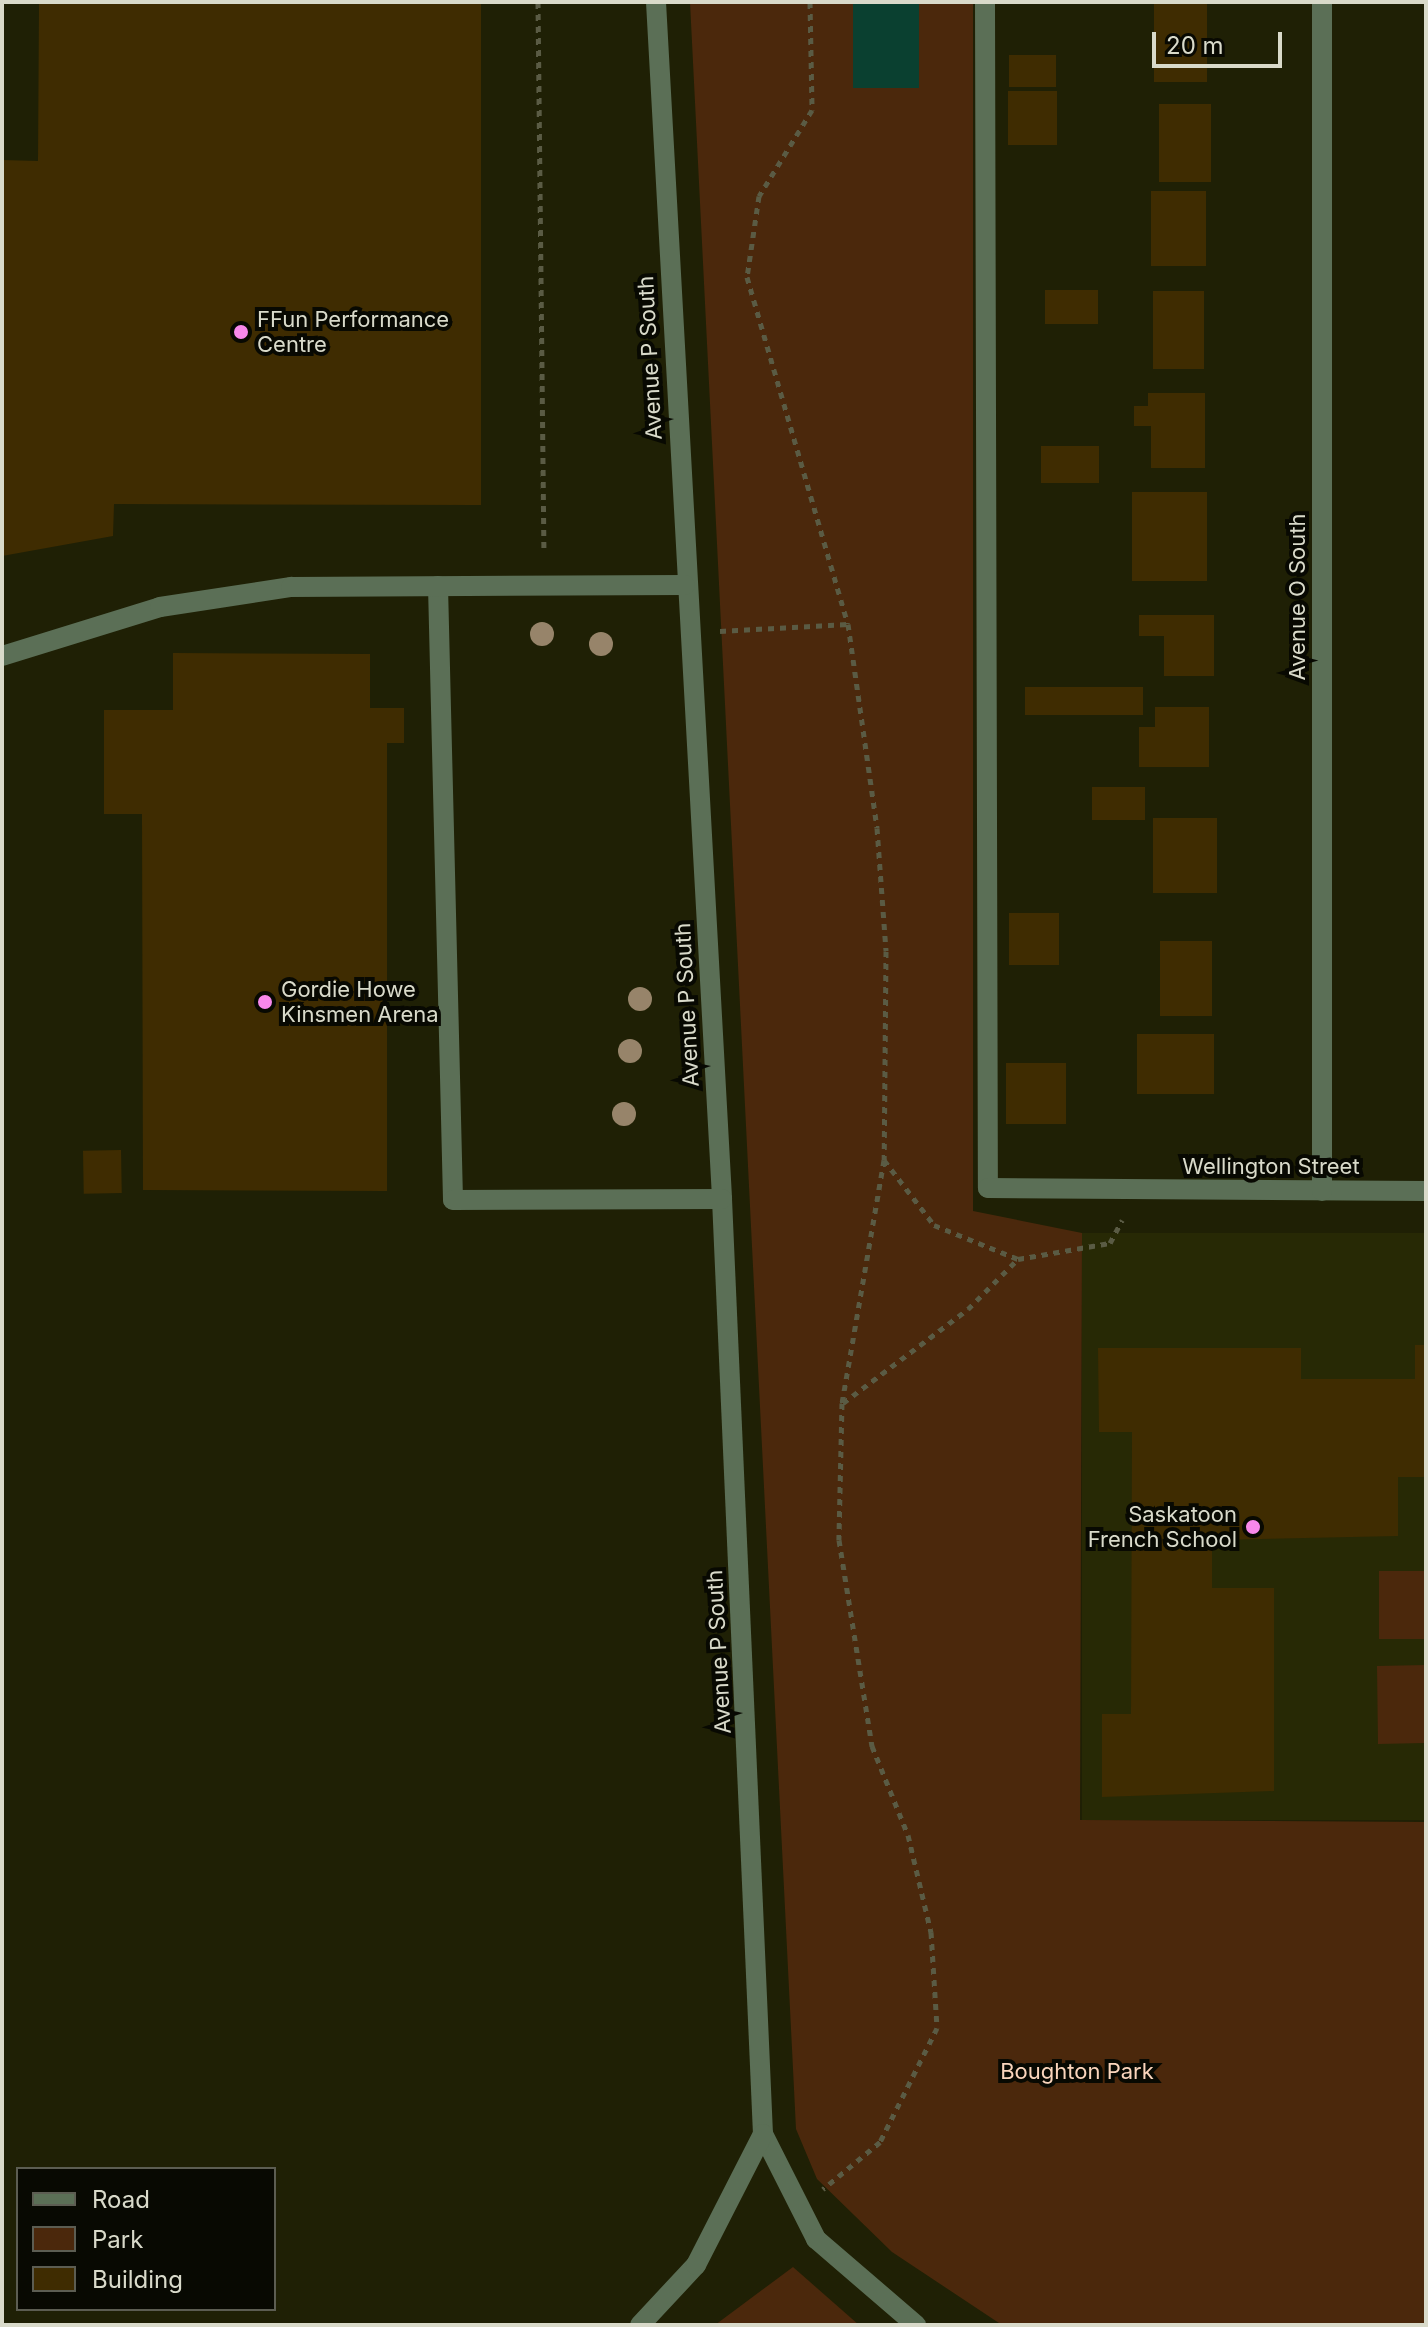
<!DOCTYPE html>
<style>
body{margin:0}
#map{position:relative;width:1428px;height:2327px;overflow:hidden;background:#1f2005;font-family:Inter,sans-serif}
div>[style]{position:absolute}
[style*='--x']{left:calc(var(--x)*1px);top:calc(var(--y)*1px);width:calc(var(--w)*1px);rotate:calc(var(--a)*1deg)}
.built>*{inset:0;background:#272905;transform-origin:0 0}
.green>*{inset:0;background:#4b280c;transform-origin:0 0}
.water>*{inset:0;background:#0a4030;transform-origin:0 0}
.building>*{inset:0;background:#3f2c01;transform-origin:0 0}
.path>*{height:5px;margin-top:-2.5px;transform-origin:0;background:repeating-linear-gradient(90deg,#5a5b44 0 6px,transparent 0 12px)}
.minor>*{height:20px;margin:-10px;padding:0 10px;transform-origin:10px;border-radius:10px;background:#5b6f56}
.trees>*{width:24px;height:24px;margin:-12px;border-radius:50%;background:#97846a}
.dots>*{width:22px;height:22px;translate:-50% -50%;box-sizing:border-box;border:4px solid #080902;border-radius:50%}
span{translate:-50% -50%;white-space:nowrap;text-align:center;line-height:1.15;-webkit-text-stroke:8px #080902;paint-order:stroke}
.poi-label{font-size:22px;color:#d9daca}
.left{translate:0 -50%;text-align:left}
.right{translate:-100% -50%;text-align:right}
.street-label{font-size:22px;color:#d9daca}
.park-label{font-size:22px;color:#fad5bc}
.frame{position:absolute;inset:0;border:4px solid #d9daca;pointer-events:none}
.legend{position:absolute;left:16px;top:2167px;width:260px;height:144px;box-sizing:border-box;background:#080902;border:2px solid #5c5d52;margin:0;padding:10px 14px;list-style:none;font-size:24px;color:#d9daca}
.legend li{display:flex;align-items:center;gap:16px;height:40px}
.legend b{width:40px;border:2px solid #5c5d52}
.scale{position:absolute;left:1152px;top:32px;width:130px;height:36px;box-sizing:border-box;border:4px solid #d9daca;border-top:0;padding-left:10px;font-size:24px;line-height:28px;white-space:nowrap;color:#d9daca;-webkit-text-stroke:6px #080902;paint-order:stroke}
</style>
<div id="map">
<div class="built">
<div style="left:1082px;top:1233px;width:344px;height:587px"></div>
</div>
<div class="green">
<div style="clip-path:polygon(690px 2px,973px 2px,973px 1211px,1082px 1233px,1080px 1820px,1426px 1822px,1426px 2325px,1002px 2325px,892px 2252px,817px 2179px,796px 2129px)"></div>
<div style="left:1426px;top:1571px;width:68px;height:47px;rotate:90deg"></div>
<div style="clip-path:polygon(1426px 1665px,1426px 1762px,1425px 1743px,1378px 1744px,1377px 1666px)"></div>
<div style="clip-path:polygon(793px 2267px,859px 2325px,715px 2325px)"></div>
</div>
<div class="water">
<div style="left:853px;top:2px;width:66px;height:86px"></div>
</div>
<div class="building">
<div style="clip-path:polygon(39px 2px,481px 2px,481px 505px,114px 504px,113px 536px,2px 556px,2px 160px,38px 161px)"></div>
<div style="left:1154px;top:3px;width:53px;height:79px"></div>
<div style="left:1009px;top:55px;width:47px;height:32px"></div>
<div style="left:1008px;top:91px;width:49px;height:54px"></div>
<div style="left:1159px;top:104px;width:52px;height:78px"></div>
<div style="left:1151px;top:191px;width:55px;height:75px"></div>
<div style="left:1045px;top:290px;width:53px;height:34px"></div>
<div style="left:1153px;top:291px;width:51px;height:78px"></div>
<div style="clip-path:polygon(1148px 393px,1205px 393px,1205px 468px,1151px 468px,1151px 426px,1134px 426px,1134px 406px,1148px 406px)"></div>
<div style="left:1041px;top:446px;width:58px;height:37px"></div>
<div style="left:1132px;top:492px;width:75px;height:89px"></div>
<div style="clip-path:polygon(1139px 615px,1214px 615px,1214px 676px,1164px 676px,1164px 636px,1139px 636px)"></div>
<div style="clip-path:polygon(173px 653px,370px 654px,370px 708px,404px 708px,404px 743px,387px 743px,387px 1191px,143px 1190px,142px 814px,104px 814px,104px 710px,173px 710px)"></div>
<div style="left:1025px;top:687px;width:118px;height:28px"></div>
<div style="clip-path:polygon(1155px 707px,1209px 707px,1209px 767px,1139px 767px,1139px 727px,1155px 727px)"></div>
<div style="left:1092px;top:787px;width:53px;height:33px"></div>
<div style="left:1153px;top:818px;width:64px;height:75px"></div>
<div style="left:1009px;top:913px;width:50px;height:52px"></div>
<div style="left:1160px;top:941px;width:52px;height:75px"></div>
<div style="left:1137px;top:1034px;width:77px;height:60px"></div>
<div style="left:1006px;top:1063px;width:60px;height:61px"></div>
<div style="left:121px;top:1150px;width:43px;height:38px;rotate:89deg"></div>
<div style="clip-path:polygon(1415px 1345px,1426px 1345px,1426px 1477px,1398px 1477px,1398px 1536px,1212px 1540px,1212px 1588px,1274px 1588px,1274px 1791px,1102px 1797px,1102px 1714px,1131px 1714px,1132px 1432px,1099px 1432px,1098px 1348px,1301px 1348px,1301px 1379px,1415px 1379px)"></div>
</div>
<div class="path">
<div style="--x:538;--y:2;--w:551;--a:89.38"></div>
<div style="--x:810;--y:2;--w:108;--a:88.9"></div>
<div style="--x:812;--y:110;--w:101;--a:121.6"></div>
<div style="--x:759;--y:196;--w:82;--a:98.4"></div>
<div style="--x:747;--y:277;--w:361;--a:73.8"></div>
<div style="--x:720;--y:631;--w:128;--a:-3.1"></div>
<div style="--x:848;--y:624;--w:206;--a:81.9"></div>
<div style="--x:877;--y:828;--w:123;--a:85.8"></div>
<div style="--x:886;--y:951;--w:209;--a:90.5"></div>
<div style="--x:884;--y:1160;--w:247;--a:99.8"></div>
<div style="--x:842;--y:1403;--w:137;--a:91.3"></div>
<div style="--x:839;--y:1540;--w:209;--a:80.9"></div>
<div style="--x:872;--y:1746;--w:96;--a:68"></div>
<div style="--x:908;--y:1835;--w:100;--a:76.7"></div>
<div style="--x:931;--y:1932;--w:96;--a:86.4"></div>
<div style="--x:937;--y:2028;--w:127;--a:116.6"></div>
<div style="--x:880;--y:2142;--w:74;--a:140.5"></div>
<div style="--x:884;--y:1160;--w:82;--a:52.4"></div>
<div style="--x:934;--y:1225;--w:91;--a:22"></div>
<div style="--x:843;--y:1403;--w:156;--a:-36.9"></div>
<div style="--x:968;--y:1309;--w:71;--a:-45"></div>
<div style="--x:1018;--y:1259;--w:93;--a:-9.9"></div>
<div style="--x:1110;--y:1243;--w:26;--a:-62"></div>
</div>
<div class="minor">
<div style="--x:656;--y:2;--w:1199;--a:86.84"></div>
<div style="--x:722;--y:1199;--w:936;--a:87.49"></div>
<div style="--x:763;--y:2134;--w:118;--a:63.2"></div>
<div style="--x:816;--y:2239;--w:132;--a:40.7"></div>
<div style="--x:985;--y:2;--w:1186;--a:89.86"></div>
<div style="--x:988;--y:1188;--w:438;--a:0.4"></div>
<div style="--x:438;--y:586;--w:614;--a:88.6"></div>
<div style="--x:453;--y:1200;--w:269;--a:-0.2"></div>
<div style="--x:2;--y:656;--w:165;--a:-17.2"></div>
<div style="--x:160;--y:607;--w:133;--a:-8.7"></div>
<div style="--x:291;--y:587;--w:394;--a:-0.3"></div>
<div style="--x:1322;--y:1191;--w:1189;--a:-90"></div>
<div style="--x:640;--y:2325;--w:82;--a:-47"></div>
<div style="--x:696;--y:2265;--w:147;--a:-62.9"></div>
</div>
<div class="trees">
<div style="left:542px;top:634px"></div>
<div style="left:601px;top:644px"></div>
<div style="left:640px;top:999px"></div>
<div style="left:630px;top:1051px"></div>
<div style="left:624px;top:1114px"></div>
</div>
<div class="dots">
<div style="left:241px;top:332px;background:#f888eb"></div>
<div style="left:265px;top:1002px;background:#f888eb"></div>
<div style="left:1253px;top:1527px;background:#f888eb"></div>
</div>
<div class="poi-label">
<span class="left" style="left:257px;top:332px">FFun Performance<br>Centre</span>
<span class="left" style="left:281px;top:1002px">Gordie Howe<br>Kinsmen Arena</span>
<span class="right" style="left:1237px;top:1527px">Saskatoon<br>French School</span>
</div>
<div class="street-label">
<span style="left:650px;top:358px;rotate:-93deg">Avenue P South</span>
<span style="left:1298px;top:597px;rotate:-90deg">Avenue O South</span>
<span style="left:687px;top:1005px;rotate:-93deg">Avenue P South</span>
<span style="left:1271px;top:1167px">Wellington Street</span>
<span style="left:719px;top:1652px;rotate:-93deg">Avenue P South</span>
</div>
<div class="park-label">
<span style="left:1077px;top:2072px">Boughton Park</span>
</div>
<div class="frame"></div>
<ul class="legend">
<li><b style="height:10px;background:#5b6f56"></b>Road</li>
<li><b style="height:22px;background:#4b280c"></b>Park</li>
<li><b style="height:22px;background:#3f2c01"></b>Building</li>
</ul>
<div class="scale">20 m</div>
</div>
